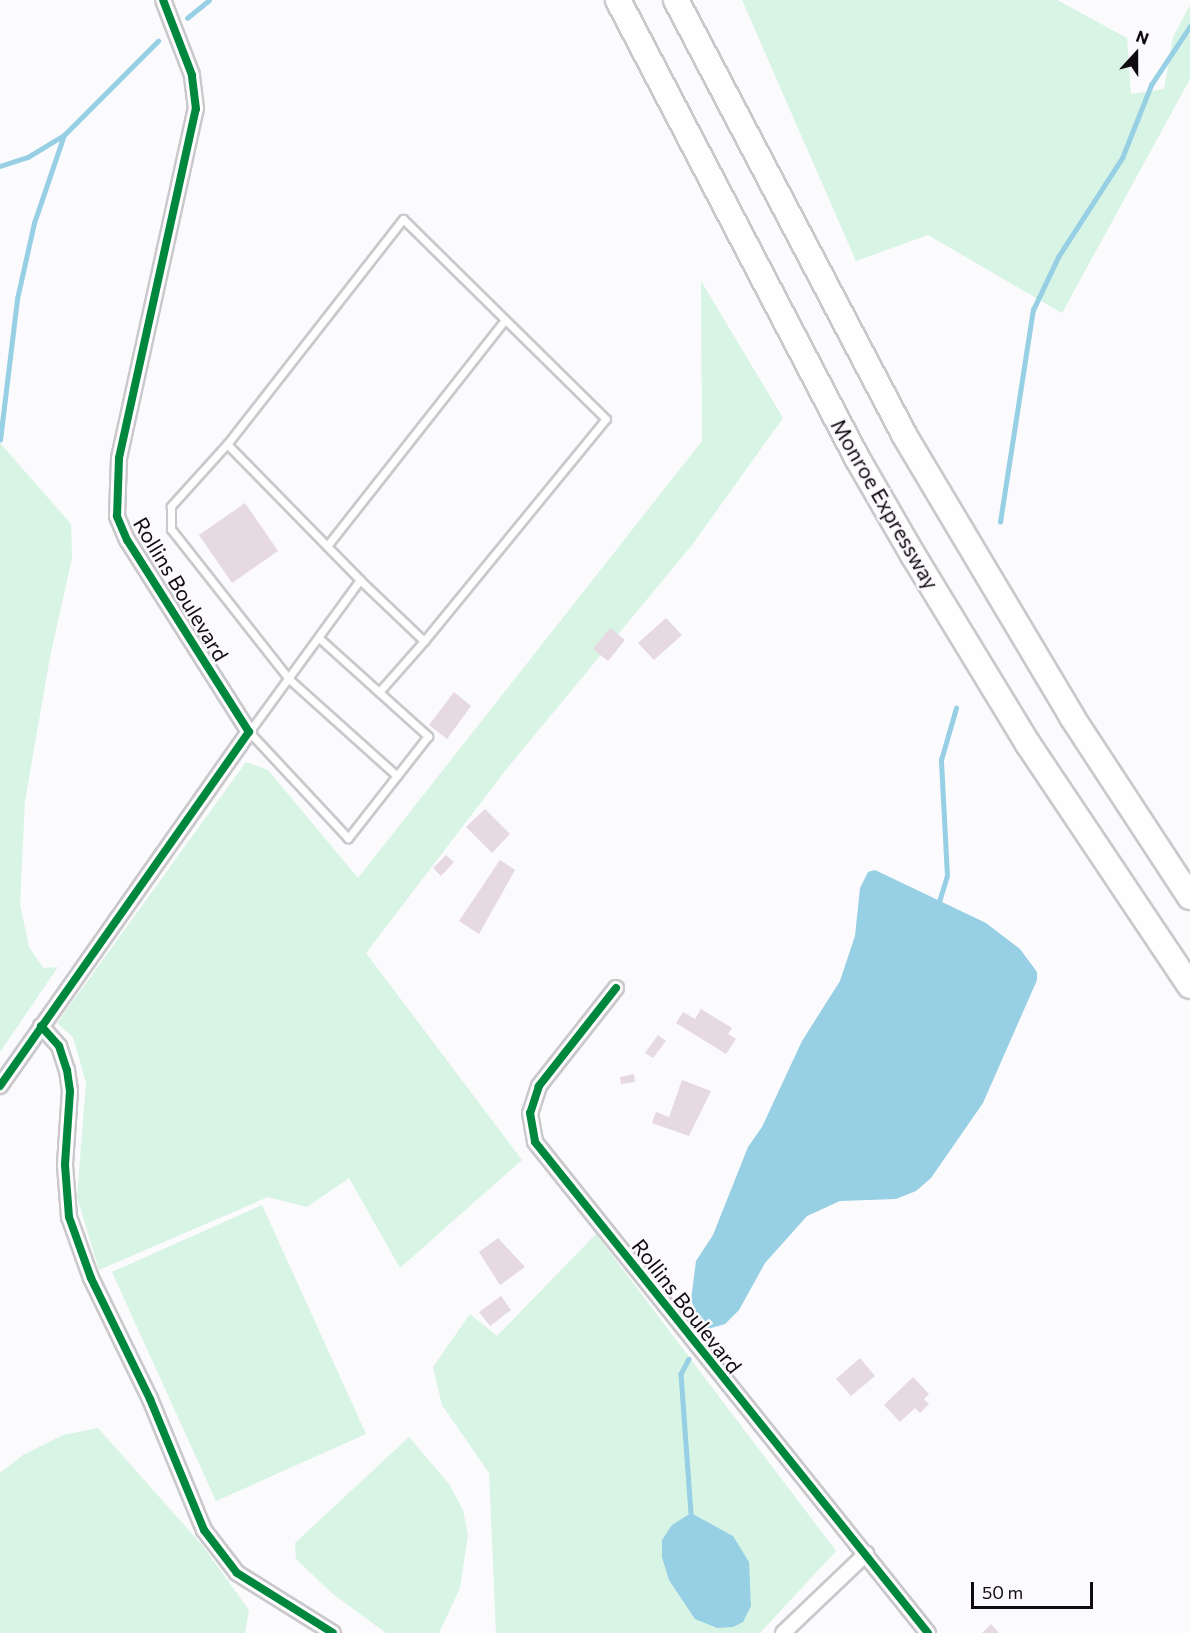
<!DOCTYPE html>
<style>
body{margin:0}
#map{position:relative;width:1190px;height:1633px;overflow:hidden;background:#fbfafc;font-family:Commissioner,sans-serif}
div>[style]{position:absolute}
.green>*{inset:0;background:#d8f4e4}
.water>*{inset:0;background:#97cfe4}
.stream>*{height:4.5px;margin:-2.25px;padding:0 2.25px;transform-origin:2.25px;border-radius:2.25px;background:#97cfe4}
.building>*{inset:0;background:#e6d9e1}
.roads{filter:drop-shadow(2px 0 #cbc8cc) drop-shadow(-2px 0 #cbc8cc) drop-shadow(0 2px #cbc8cc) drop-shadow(0 -2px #cbc8cc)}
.lane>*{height:7px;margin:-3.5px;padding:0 3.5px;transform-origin:3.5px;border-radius:3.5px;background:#fefeff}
.street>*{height:14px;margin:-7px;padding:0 7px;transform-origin:7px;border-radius:7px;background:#fefeff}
.highway>*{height:24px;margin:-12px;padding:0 12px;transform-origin:12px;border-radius:12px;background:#fefeff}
.cycleway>*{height:8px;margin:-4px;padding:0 4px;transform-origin:4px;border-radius:4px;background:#00873e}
span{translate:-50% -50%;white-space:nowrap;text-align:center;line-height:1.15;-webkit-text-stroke:4.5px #fcf9fd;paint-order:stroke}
.street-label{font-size:21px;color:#0f0b11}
.north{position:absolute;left:1106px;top:24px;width:60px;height:60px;-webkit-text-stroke:4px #fcf9fd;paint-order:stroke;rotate:21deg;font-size:16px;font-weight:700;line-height:24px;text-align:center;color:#0f0b11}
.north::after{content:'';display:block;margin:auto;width:21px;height:27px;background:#0f0b11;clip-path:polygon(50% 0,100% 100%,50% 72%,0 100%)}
.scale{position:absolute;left:971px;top:1582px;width:122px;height:27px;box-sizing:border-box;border:3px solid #0f0b11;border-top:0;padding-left:8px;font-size:18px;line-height:21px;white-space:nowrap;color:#0f0b11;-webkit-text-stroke:4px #fcf9fd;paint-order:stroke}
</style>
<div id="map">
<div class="green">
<i style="clip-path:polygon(742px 0,1057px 0,1127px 38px,1131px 94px,1164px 89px,1173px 37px,1190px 5px,1190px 79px,1062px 313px,928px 235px,856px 261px)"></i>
<i style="clip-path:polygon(701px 281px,783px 418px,692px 545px,508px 767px,366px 953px,522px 1160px,400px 1268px,349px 1178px,307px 1207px,268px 1197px,99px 1270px,77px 1197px,86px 1083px,73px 1037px,57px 1023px,246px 762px,268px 770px,358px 878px,702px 441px)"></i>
<i style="clip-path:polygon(0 443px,71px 524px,72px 558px,50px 657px,25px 801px,20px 904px,29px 947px,43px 968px,58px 967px,0 1052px)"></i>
<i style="clip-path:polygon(262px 1205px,366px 1434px,216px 1501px,112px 1272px)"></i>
<i style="clip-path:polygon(596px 1234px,836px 1551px,760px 1633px,496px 1633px,489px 1473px,442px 1405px,433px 1367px,470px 1314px,497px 1336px)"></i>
<i style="clip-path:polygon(98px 1428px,202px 1545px,249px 1610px,245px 1633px,0 1633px,0 1473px,23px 1455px,63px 1435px)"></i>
<i style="clip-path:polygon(409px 1437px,449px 1484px,463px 1510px,468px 1535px,460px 1588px,439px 1633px,386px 1633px,333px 1594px,296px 1559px,295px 1543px)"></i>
</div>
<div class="water">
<i style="clip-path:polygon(875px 870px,986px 923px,1020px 949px,1037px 972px,1037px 980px,983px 1103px,931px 1178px,916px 1191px,896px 1199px,840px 1201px,807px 1216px,765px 1263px,739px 1310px,725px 1324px,704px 1330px,691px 1300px,696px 1261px,713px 1235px,748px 1147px,762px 1127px,802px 1041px,840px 981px,855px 936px,860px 888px,868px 872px)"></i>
<i style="clip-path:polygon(691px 1513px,733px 1536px,749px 1562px,751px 1606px,743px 1622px,733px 1627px,717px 1628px,695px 1619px,669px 1580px,662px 1557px,662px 1540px,672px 1525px)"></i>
</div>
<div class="stream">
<i style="left:187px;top:18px;width:28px;rotate:-39deg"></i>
<i style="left:0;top:166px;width:29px;rotate:-18deg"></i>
<i style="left:28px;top:157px;width:42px;rotate:-31.4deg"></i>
<i style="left:64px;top:135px;width:133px;rotate:-45deg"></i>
<i style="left:0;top:440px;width:142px;rotate:-83.1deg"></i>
<i style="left:17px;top:299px;width:78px;rotate:-77.4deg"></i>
<i style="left:34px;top:223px;width:93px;rotate:-71.2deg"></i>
<i style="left:1000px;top:522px;width:215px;rotate:-81.2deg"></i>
<i style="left:1033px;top:310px;width:59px;rotate:-64.7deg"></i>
<i style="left:1058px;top:257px;width:118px;rotate:-57.1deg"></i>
<i style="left:1122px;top:158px;width:79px;rotate:-68.3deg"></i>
<i style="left:1151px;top:85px;width:71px;rotate:-56.5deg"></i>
<i style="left:938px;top:905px;width:30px;rotate:-73deg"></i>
<i style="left:947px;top:876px;width:116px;rotate:-93deg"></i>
<i style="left:941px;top:760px;width:54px;rotate:-73.9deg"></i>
<i style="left:703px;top:1334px;width:10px;rotate:-66deg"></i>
<i style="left:689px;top:1359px;width:17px;rotate:118deg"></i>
<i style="left:681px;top:1374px;width:139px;rotate:85.9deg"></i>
</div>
<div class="building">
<i style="clip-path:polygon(245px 503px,278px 551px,232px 583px,199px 535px)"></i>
<i style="clip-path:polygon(666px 618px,682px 635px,654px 660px,638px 643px)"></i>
<i style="clip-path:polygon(610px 628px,625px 640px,608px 661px,593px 649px)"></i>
<i style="clip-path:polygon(454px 692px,471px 706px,447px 739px,429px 725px)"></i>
<i style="clip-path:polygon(485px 809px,510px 834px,492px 853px,466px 827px)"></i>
<i style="clip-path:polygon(446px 855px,454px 862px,441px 876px,433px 868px)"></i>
<i style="clip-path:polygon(500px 860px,515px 870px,479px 934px,459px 921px)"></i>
<i style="clip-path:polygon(701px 1009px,732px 1028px,728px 1034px,736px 1039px,726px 1054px,676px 1023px,683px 1012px,695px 1019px)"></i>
<i style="clip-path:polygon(658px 1035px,666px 1041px,653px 1058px,645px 1053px)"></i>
<i style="clip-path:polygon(634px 1074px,635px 1082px,621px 1084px,620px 1077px)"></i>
<i style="clip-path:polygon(682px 1080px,711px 1091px,689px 1136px,652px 1123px,656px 1112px,669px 1117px)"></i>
<i style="clip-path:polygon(498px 1238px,525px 1267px,500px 1285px,479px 1252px)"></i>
<i style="clip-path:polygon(501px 1296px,511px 1310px,490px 1326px,479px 1312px)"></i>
<i style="clip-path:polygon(860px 1358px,875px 1376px,851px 1396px,836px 1379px)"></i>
<i style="clip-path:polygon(913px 1377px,929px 1394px,924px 1399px,929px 1404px,920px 1413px,915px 1408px,900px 1422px,884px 1405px)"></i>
<i style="clip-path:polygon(991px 1624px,999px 1633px,982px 1633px)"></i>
</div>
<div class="roads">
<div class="lane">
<i style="left:227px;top:444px;width:84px;rotate:132.1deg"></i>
<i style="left:171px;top:506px;width:23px;rotate:90deg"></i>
<i style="left:171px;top:529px;width:191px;rotate:51.8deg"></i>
<i style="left:289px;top:679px;width:145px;rotate:41.9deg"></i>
<i style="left:327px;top:546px;width:288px;rotate:-51.8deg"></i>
<i style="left:319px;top:638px;width:147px;rotate:42deg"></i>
<i style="left:428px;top:736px;width:130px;rotate:128.1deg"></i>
<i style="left:348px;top:838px;width:145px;rotate:-133deg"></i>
<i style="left:249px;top:732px;width:188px;rotate:-53.9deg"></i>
<i style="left:360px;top:580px;width:88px;rotate:43.6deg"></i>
<i style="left:424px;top:641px;width:287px;rotate:-50.7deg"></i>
<i style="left:606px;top:419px;width:285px;rotate:-135.4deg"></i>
<i style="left:403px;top:219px;width:286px;rotate:128deg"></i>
<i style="left:227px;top:444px;width:190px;rotate:45.6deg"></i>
<i style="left:379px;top:692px;width:68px;rotate:-48.6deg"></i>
</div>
<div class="street">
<i style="left:616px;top:988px;width:125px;rotate:128.2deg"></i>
<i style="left:539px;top:1086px;width:28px;rotate:108deg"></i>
<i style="left:530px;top:1113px;width:29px;rotate:80deg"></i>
<i style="left:535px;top:1142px;width:629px;rotate:51.33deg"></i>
<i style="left:41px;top:1026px;width:27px;rotate:48deg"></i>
<i style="left:59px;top:1046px;width:25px;rotate:72deg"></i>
<i style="left:67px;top:1070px;width:21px;rotate:82deg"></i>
<i style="left:70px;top:1091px;width:74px;rotate:93.9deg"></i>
<i style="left:65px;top:1165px;width:52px;rotate:85.6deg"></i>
<i style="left:69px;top:1217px;width:65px;rotate:70.2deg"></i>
<i style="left:91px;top:1278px;width:135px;rotate:64deg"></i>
<i style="left:150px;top:1399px;width:142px;rotate:67.6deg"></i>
<i style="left:204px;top:1530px;width:54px;rotate:52.5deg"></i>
<i style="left:237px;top:1573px;width:113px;rotate:32deg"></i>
<i style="left:0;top:1086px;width:433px;rotate:-54.9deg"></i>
<i style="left:249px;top:732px;width:227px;rotate:-122.4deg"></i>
<i style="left:127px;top:540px;width:26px;rotate:-113deg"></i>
<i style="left:117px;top:516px;width:58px;rotate:-88deg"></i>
<i style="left:119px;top:458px;width:357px;rotate:-77.6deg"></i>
<i style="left:196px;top:109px;width:34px;rotate:-97deg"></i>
<i style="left:192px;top:75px;width:80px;rotate:-111.1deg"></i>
<i style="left:783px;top:1633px;width:115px;rotate:-43.6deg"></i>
</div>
<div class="highway">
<i style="left:618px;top:0;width:517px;rotate:62.44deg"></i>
<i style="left:857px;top:458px;width:112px;rotate:60deg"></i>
<i style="left:913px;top:555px;width:221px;rotate:58.7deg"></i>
<i style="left:1028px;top:744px;width:291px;rotate:56.2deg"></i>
<i style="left:676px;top:0;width:489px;rotate:62.3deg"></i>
<i style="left:903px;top:433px;width:330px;rotate:59.2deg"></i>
<i style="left:1072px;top:717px;width:215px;rotate:56.8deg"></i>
</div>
</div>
<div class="cycleway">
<i style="left:616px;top:988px;width:125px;rotate:128.2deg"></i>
<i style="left:539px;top:1086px;width:28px;rotate:108deg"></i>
<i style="left:530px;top:1113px;width:29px;rotate:80deg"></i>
<i style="left:535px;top:1142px;width:629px;rotate:51.33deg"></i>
<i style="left:41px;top:1026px;width:27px;rotate:48deg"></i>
<i style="left:59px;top:1046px;width:25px;rotate:72deg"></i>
<i style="left:67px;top:1070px;width:21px;rotate:82deg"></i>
<i style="left:70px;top:1091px;width:74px;rotate:93.9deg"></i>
<i style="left:65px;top:1165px;width:52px;rotate:85.6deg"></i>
<i style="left:69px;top:1217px;width:65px;rotate:70.2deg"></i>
<i style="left:91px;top:1278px;width:135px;rotate:64deg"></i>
<i style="left:150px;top:1399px;width:142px;rotate:67.6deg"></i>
<i style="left:204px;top:1530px;width:54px;rotate:52.5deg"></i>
<i style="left:237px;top:1573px;width:113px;rotate:32deg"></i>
<i style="left:0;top:1086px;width:433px;rotate:-54.9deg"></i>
<i style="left:249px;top:732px;width:227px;rotate:-122.4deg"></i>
<i style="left:127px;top:540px;width:26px;rotate:-113deg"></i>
<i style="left:117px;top:516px;width:58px;rotate:-88deg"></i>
<i style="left:119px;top:458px;width:357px;rotate:-77.6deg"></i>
<i style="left:196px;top:109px;width:34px;rotate:-97deg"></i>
<i style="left:192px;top:75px;width:80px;rotate:-111.1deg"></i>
</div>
<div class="street-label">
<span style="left:885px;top:504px;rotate:60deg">Monroe Expressway</span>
<span style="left:181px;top:589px;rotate:59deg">Rollins Boulevard</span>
<span style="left:687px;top:1306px;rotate:52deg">Rollins Boulevard</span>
</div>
<div class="north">N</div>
<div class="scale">50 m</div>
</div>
